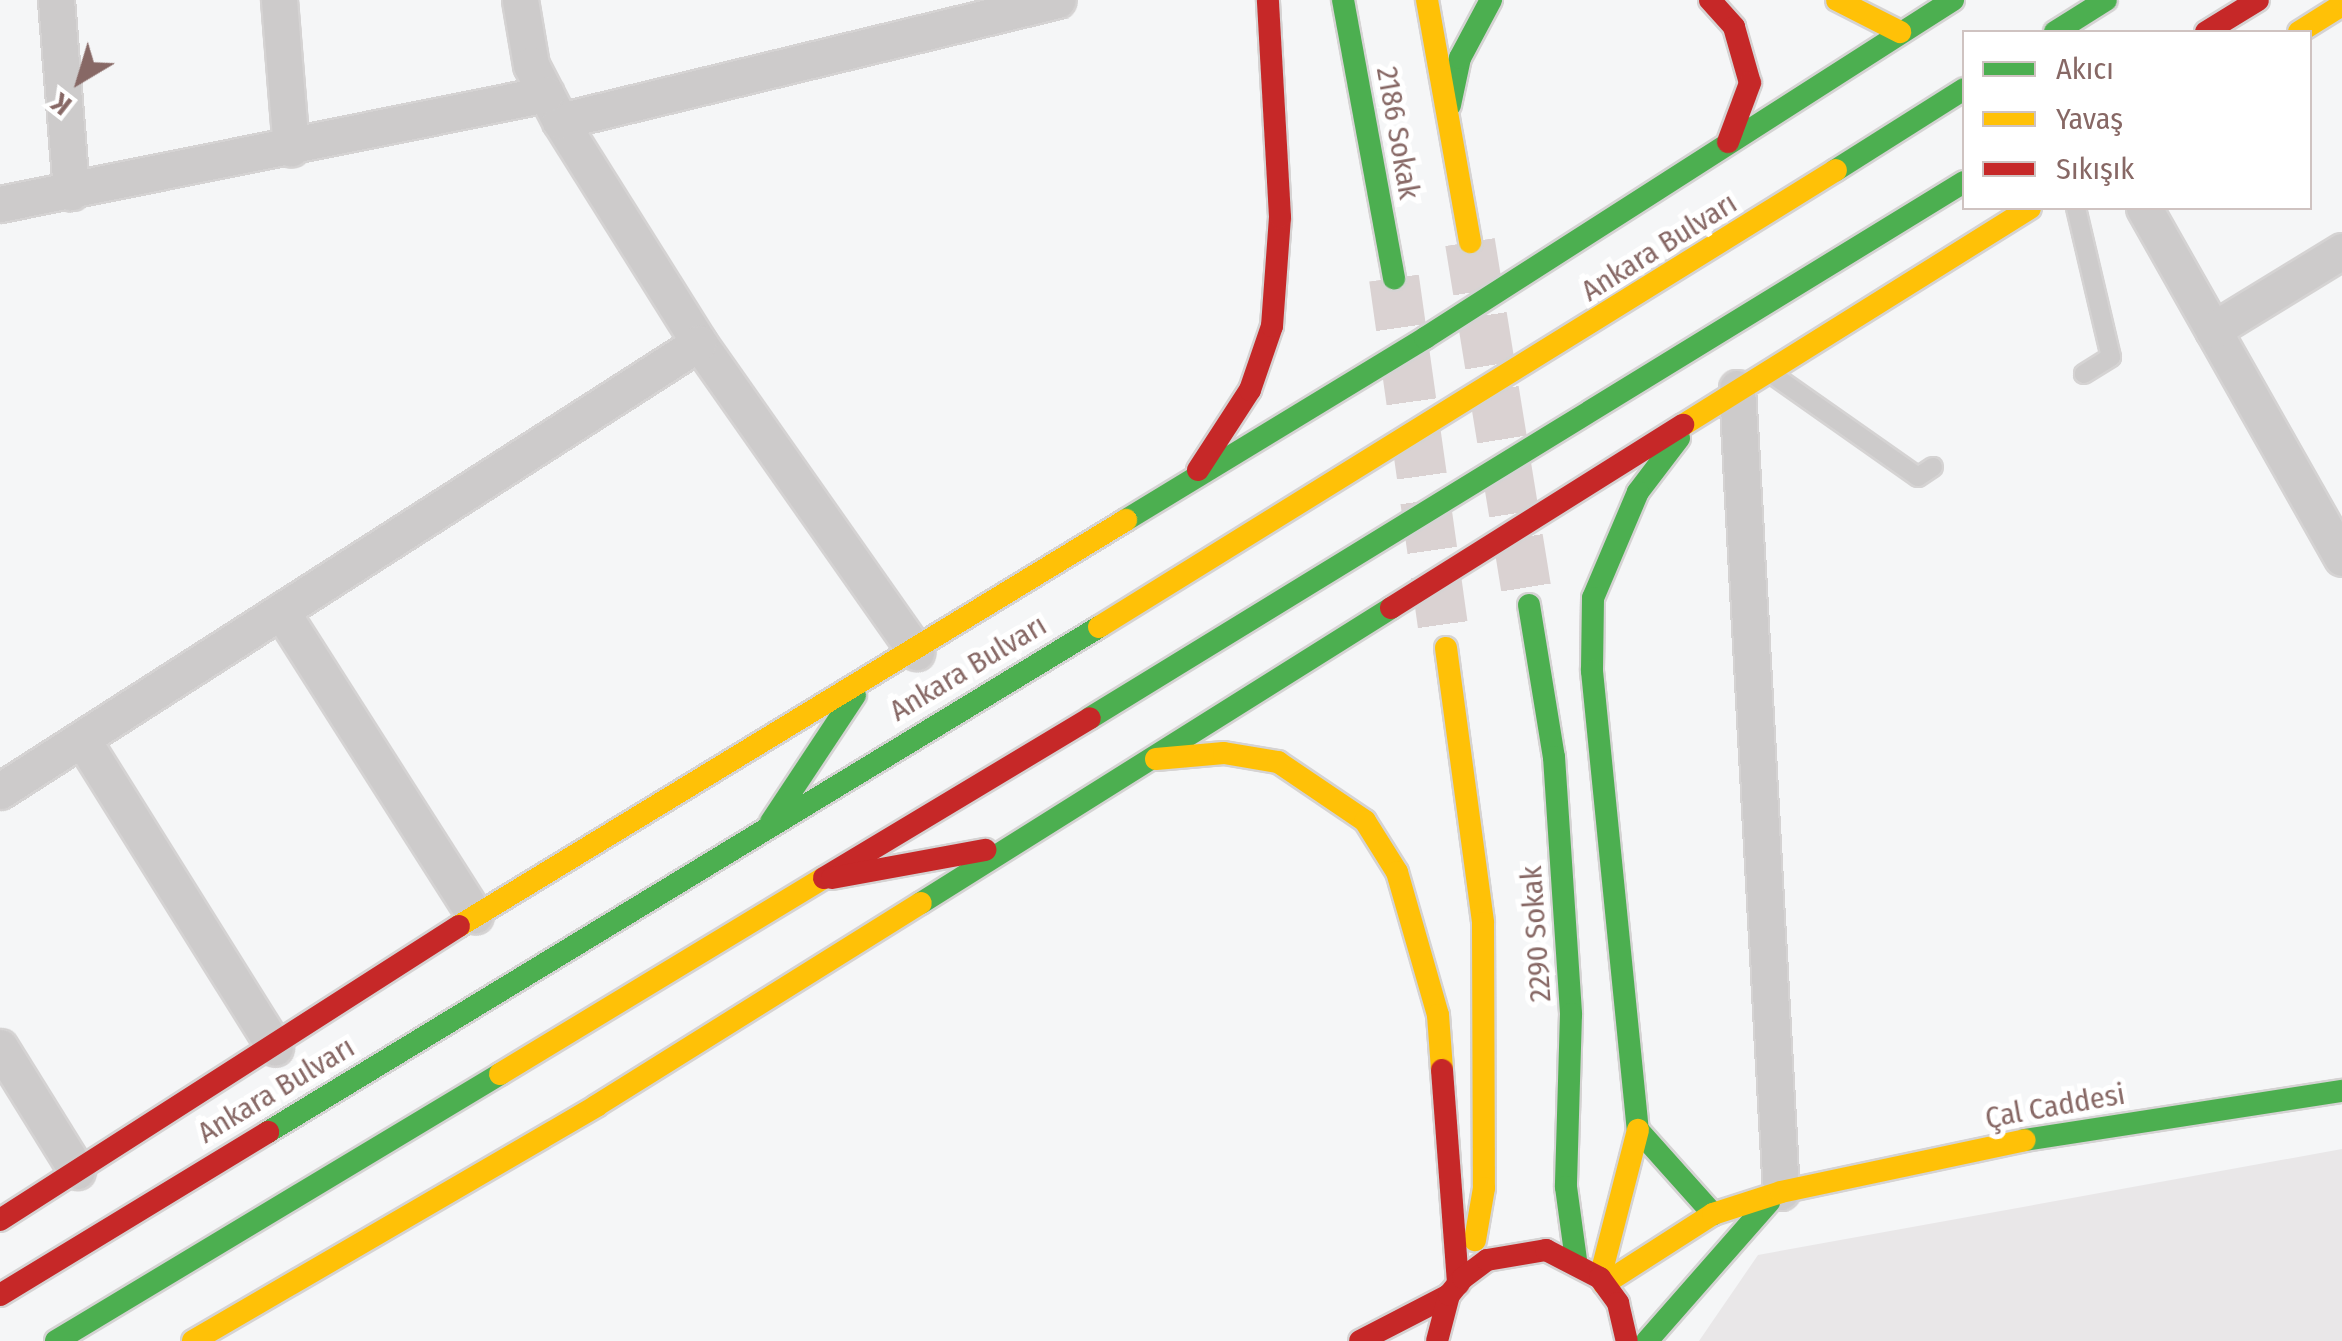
<!DOCTYPE html>
<meta charset="utf-8">
<style>
body{margin:0}
#map{position:relative;width:2342px;height:1341px;overflow:hidden;background:#f5f6f7;font-family:"Fira Sans Condensed",sans-serif}
div>[style]{position:absolute}
.built>*{inset:0;background:#e9e7e8}
.secondary-tunnel>*{height:50px;margin-top:-25px;transform-origin:0;background:repeating-linear-gradient(90deg,#dad2d2 0 50px,transparent 0 75px)}
.roads{filter:drop-shadow(2px 0 #d5d3d3) drop-shadow(-2px 0 #d5d3d3) drop-shadow(0 2px #d5d3d3) drop-shadow(0 -2px #d5d3d3)}
.lane>*{height:18px;margin:-9px;padding:0 9px;transform-origin:9px;border-radius:9px;background:#cdcbcb}
.street>*{height:35px;margin:-17.5px;padding:0 17.5px;transform-origin:17.5px;border-radius:17.5px;background:#cdcbcb}
.fast>*{height:22px;margin:-11px;padding:0 11px;transform-origin:11px;border-radius:11px;background:#4caf50}
.slow>*{height:22px;margin:-11px;padding:0 11px;transform-origin:11px;border-radius:11px;background:#ffc107}
.jam>*{height:22px;margin:-11px;padding:0 11px;transform-origin:11px;border-radius:11px;background:#c62828}
span{translate:-50% -50%;white-space:nowrap;text-align:center;line-height:1.15;-webkit-text-stroke:10px #fff;paint-order:stroke}
.street-label{font-size:30px;color:#876865}
.legend{position:absolute;left:1962px;top:30px;width:350px;height:180px;box-sizing:border-box;background:#fff;border:2px solid #cfc3c1;margin:0;padding:12px 18px;list-style:none;font-size:30px;color:#876865}
.legend li{display:flex;align-items:center;gap:20px;height:50px}
.legend b{width:50px;border:2px solid #cfc3c1}
.north{position:absolute;left:30px;top:30px;width:100px;height:100px;-webkit-text-stroke:8px #fff;paint-order:stroke;rotate:218deg;font-size:28px;font-weight:700;line-height:40px;text-align:center;color:#876865}
.north::after{content:'';display:block;margin:auto;width:35px;height:45px;background:#876865;clip-path:polygon(50% 0,100% 100%,50% 72%,0 100%)}
</style>
<div id="map">
<div class="built">
<i style="clip-path:polygon(2342px 1149px,2342px 1341px,1699px 1341px,1758px 1255px)"></i>
</div>
<div class="secondary-tunnel">
<i style="left:1470px;top:242px;width:368px;rotate:80.8deg"></i>
<i style="left:1394px;top:278px;width:374px;rotate:82deg"></i>
</div>
<div class="roads">
<div class="lane">
<i style="left:2076px;top:208px;width:153px;rotate:76.8deg"></i>
<i style="left:2111px;top:357px;width:32px;rotate:148deg"></i>
<i style="left:1773px;top:375px;width:177px;rotate:35.1deg"></i>
<i style="left:1918px;top:477px;width:18px;rotate:-34deg"></i>
</div>
<div class="street">
<i style="left:56px;top:0;width:193px;rotate:85.5deg"></i>
<i style="left:279px;top:0;width:149px;rotate:85.4deg"></i>
<i style="left:520px;top:0;width:66px;rotate:80.4deg"></i>
<i style="left:531px;top:65px;width:63px;rotate:62.6deg"></i>
<i style="left:560px;top:121px;width:262px;rotate:57.9deg"></i>
<i style="left:699px;top:343px;width:378px;rotate:54.9deg"></i>
<i style="left:560px;top:121px;width:512px;rotate:-13.66deg"></i>
<i style="left:0;top:204px;width:557px;rotate:-11.39deg"></i>
<i style="left:2144px;top:208px;width:402px;rotate:60.5deg"></i>
<i style="left:2213px;top:330px;width:151px;rotate:-31.5deg"></i>
<i style="left:1737px;top:388px;width:805px;rotate:86.87deg"></i>
<i style="left:281px;top:611px;width:361px;rotate:57.5deg"></i>
<i style="left:82px;top:739px;width:364px;rotate:58deg"></i>
<i style="left:0;top:791px;width:830px;rotate:-32.66deg"></i>
<i style="left:0;top:1047px;width:146px;rotate:58.2deg"></i>
</div>
<div class="fast">
<i style="left:1343px;top:0;width:283px;rotate:79.6deg"></i>
<i style="left:2055px;top:32px;width:60px;rotate:-32.1deg"></i>
<i style="left:1450px;top:105px;width:48px;rotate:-78deg"></i>
<i style="left:1460px;top:58px;width:66px;rotate:-61.9deg"></i>
<i style="left:1836px;top:170px;width:151px;rotate:-32.3deg"></i>
<i style="left:1679px;top:438px;width:68px;rotate:127.2deg"></i>
<i style="left:1638px;top:492px;width:115px;rotate:113deg"></i>
<i style="left:1593px;top:598px;width:73px;rotate:90.8deg"></i>
<i style="left:1592px;top:671px;width:461px;rotate:84.3deg"></i>
<i style="left:1638px;top:1130px;width:113px;rotate:48.2deg"></i>
<i style="left:1126px;top:520px;width:350px;rotate:-31.3deg"></i>
<i style="left:1425px;top:338px;width:627px;rotate:-32.63deg"></i>
<i style="left:1529px;top:605px;width:154px;rotate:80.7deg"></i>
<i style="left:1554px;top:757px;width:258px;rotate:86.2deg"></i>
<i style="left:1571px;top:1014px;width:173px;rotate:91.7deg"></i>
<i style="left:1566px;top:1187px;width:74px;rotate:82.2deg"></i>
<i style="left:1090px;top:718px;width:1025px;rotate:-31.52deg"></i>
<i style="left:771px;top:822px;width:152px;rotate:-56.5deg"></i>
<i style="left:921px;top:903px;width:555px;rotate:-32.11deg"></i>
<i style="left:268px;top:1132px;width:972px;rotate:-31.29deg"></i>
<i style="left:2025px;top:1140px;width:321px;rotate:-8.8deg"></i>
<i style="left:56px;top:1341px;width:518px;rotate:-31.02deg"></i>
<i style="left:1647px;top:1341px;width:185px;rotate:-48.7deg"></i>
</div>
<div class="slow">
<i style="left:1427px;top:0;width:246px;rotate:79.9deg"></i>
<i style="left:1837px;top:0;width:71px;rotate:26.9deg"></i>
<i style="left:2299px;top:32px;width:51px;rotate:-32.1deg"></i>
<i style="left:1683px;top:425px;width:409px;rotate:-32deg"></i>
<i style="left:1099px;top:627px;width:867px;rotate:-31.8deg"></i>
<i style="left:1446px;top:648px;width:277px;rotate:82.3deg"></i>
<i style="left:1483px;top:923px;width:265px;rotate:89.8deg"></i>
<i style="left:1484px;top:1188px;width:53px;rotate:99.8deg"></i>
<i style="left:1156px;top:759px;width:68px;rotate:-5deg"></i>
<i style="left:1224px;top:753px;width:55px;rotate:9.5deg"></i>
<i style="left:1278px;top:762px;width:105px;rotate:34.1deg"></i>
<i style="left:1365px;top:821px;width:60px;rotate:57.9deg"></i>
<i style="left:1397px;top:872px;width:149px;rotate:74deg"></i>
<i style="left:1438px;top:1015px;width:55px;rotate:85.8deg"></i>
<i style="left:459px;top:926px;width:781px;rotate:-31.33deg"></i>
<i style="left:500px;top:1074px;width:379px;rotate:-31.2deg"></i>
<i style="left:1600px;top:1278px;width:153px;rotate:-75.6deg"></i>
<i style="left:1604px;top:1284px;width:130px;rotate:-32.7deg"></i>
<i style="left:1713px;top:1214px;width:71px;rotate:-17.9deg"></i>
<i style="left:1781px;top:1192px;width:249px;rotate:-12deg"></i>
<i style="left:193px;top:1341px;width:467px;rotate:-30.2deg"></i>
<i style="left:596px;top:1106px;width:383px;rotate:-32deg"></i>
</div>
<div class="jam">
<i style="left:1710px;top:0;width:36px;rotate:48deg"></i>
<i style="left:1734px;top:27px;width:58px;rotate:74.1deg"></i>
<i style="left:1750px;top:83px;width:63px;rotate:110.4deg"></i>
<i style="left:2206px;top:32px;width:61px;rotate:-31.6deg"></i>
<i style="left:1198px;top:470px;width:95px;rotate:-57deg"></i>
<i style="left:1250px;top:390px;width:68px;rotate:-71deg"></i>
<i style="left:1272px;top:326px;width:109px;rotate:-85.8deg"></i>
<i style="left:1280px;top:217px;width:217px;rotate:-93.2deg"></i>
<i style="left:1391px;top:608px;width:345px;rotate:-32.1deg"></i>
<i style="left:824px;top:878px;width:310px;rotate:-31deg"></i>
<i style="left:832px;top:878px;width:156px;rotate:-10.4deg"></i>
<i style="left:1442px;top:1070px;width:215px;rotate:85.7deg"></i>
<i style="left:0;top:1220px;width:545px;rotate:-32.64deg"></i>
<i style="left:0;top:1295px;width:314px;rotate:-31.3deg"></i>
<i style="left:1360px;top:1341px;width:100px;rotate:-27.3deg"></i>
<i style="left:1437px;top:1341px;width:48px;rotate:-75.4deg"></i>
<i style="left:1449px;top:1295px;width:22px;rotate:-51deg"></i>
<i style="left:1463px;top:1278px;width:30px;rotate:-37deg"></i>
<i style="left:1487px;top:1260px;width:60px;rotate:-9.6deg"></i>
<i style="left:1546px;top:1250px;width:61px;rotate:27.4deg"></i>
<i style="left:1600px;top:1278px;width:31px;rotate:54deg"></i>
<i style="left:1618px;top:1303px;width:39px;rotate:77deg"></i>
</div>
</div>
<div class="street-label">
<span style="left:1398px;top:133px;rotate:80deg">2186 Sokak</span>
<span style="left:1659px;top:247px;rotate:-32deg">Ankara Bulvarı</span>
<span style="left:968px;top:668px;rotate:-31deg">Ankara Bulvarı</span>
<span style="left:1536px;top:934px;rotate:-94deg">2290 Sokak</span>
<span style="left:276px;top:1090px;rotate:-31deg">Ankara Bulvarı</span>
<span style="left:2055px;top:1106px;rotate:-10deg">Çal Caddesi</span>
</div>
<ul class="legend">
<li><b style="height:12px;background:#4caf50"></b>Akıcı</li>
<li><b style="height:12px;background:#ffc107"></b>Yavaş</li>
<li><b style="height:12px;background:#c62828"></b>Sıkışık</li>
</ul>
<div class="north">K</div>
</div>
